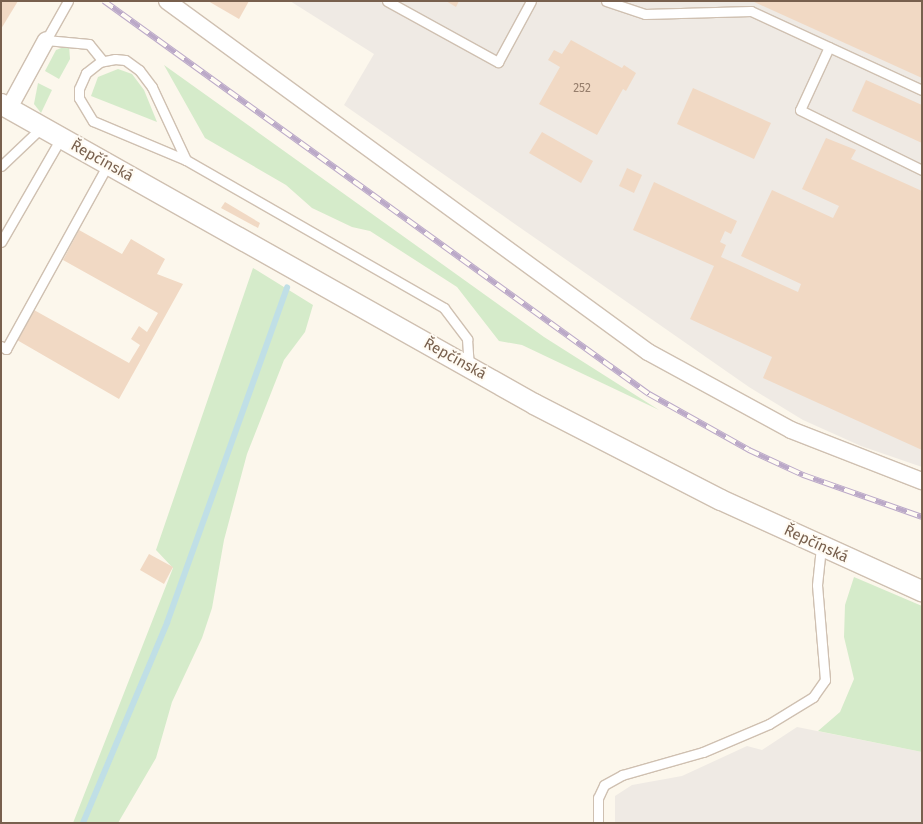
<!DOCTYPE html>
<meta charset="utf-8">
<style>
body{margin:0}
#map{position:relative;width:923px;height:824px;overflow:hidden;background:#fcf7ec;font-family:"Fira Sans",sans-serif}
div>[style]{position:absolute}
.industrial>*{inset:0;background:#efeae4}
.green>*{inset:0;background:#d5ebca}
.stream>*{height:5.5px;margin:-2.75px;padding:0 2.75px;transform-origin:2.75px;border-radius:2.75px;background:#c0dfe6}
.building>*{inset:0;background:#f1d9c4}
.roads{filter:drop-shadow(1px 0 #cfc0b1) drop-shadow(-1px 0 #cfc0b1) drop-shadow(0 1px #cfc0b1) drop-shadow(0 -1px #cfc0b1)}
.service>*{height:9px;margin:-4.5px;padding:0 4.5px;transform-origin:4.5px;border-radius:4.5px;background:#fff}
.minor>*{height:16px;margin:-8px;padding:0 8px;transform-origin:8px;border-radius:8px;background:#fff}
.tertiary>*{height:20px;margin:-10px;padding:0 10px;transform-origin:10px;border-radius:10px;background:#fff}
.rail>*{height:5.5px;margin-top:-2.75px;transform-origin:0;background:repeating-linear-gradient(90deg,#fffbf3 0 11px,#bba9c8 0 22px);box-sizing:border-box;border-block:1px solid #bba9c8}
span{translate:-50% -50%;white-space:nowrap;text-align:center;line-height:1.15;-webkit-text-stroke:4px #fffbf3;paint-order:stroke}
.number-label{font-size:12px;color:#967e6c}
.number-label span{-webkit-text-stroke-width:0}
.street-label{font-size:15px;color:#78604e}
.frame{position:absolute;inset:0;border:2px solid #78604e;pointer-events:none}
</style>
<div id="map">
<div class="industrial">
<i style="clip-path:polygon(290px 1px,922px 1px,922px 467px,861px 446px,803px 420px,749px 387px,344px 105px,374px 54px)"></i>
<i style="clip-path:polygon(797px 727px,922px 752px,922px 823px,615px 823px,615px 796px,632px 785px,682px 776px,747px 746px,762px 750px)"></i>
</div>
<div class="green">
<i style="clip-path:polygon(69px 45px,70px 59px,59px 79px,45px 71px,56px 50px)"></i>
<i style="clip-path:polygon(164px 65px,544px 337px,659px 410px,522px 345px,499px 341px,457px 287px,370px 231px,352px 227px,312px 208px,286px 185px,205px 138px)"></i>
<i style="clip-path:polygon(118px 69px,132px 74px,144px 90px,157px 122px,91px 96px,98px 77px)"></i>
<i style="clip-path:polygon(38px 83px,52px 90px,41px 113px,34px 104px)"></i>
<i style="clip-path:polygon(253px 268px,313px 305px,305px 332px,284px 360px,247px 454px,224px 540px,212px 608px,202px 638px,172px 702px,156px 758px,118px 823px,73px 823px,173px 568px,156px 550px)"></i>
<i style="clip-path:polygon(854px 577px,922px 606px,922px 752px,818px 731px,840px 712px,854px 679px,844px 637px,845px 605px)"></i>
</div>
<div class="stream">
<i style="left:83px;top:823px;width:217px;rotate:-67.2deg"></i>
<i style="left:167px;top:623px;width:356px;rotate:-70.3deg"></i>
</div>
<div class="building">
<i style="clip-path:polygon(1px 1px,18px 1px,1px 29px)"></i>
<i style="clip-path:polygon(208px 1px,249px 1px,239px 19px)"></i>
<i style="clip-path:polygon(446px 1px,459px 1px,456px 7px)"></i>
<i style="clip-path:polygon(752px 1px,922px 1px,922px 78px)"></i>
<i style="clip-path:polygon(571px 40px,622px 68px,624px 65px,636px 73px,626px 91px,623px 89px,597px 135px,539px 104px,560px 67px,548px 60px,554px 50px,562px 54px)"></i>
<i style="clip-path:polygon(866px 80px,922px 105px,922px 143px,852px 111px)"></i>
<i style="clip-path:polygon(693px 88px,771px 123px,754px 159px,677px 124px)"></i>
<i style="clip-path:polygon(542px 132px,593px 161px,581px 183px,529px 153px)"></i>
<i style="clip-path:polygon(826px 138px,856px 150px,851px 159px,922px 191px,922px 450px,763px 378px,772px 357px,690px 319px,714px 266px,633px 230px,654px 182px,737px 221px,731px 234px,725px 231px,720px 242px,726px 245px,721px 257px,798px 292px,801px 284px,741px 256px,772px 190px,833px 218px,839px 206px,802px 189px)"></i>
<i style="clip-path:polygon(627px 168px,642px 175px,634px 193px,619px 186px)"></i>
<i style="clip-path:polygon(225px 202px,260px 223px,258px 228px,221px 208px)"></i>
<i style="clip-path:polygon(79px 230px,122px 254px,131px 239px,165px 259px,157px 274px,183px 284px,119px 399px,17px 340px,34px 310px,129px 363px,140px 345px,131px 339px,139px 326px,147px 332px,158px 313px,63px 260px)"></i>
<i style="clip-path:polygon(149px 554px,173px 567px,164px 584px,140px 570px)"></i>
</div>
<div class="roads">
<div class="service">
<i style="left:68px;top:1px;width:45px;rotate:119.4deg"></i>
<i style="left:46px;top:40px;width:43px;rotate:5.3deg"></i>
<i style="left:89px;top:44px;width:22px;rotate:51deg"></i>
<i style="left:387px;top:1px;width:127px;rotate:28.8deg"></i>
<i style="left:498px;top:62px;width:69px;rotate:-61.6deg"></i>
<i style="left:606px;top:1px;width:41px;rotate:18.4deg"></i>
<i style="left:645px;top:14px;width:106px;rotate:-1.6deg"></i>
<i style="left:751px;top:11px;width:188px;rotate:24.8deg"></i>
<i style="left:829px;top:47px;width:69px;rotate:114.7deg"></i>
<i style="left:800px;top:110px;width:136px;rotate:26.2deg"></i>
<i style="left:186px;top:160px;width:81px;rotate:-115deg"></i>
<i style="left:152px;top:87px;width:21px;rotate:-127deg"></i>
<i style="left:139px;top:70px;width:17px;rotate:-144deg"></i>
<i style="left:125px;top:60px;width:10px;rotate:-174deg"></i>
<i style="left:115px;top:59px;width:15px;rotate:169deg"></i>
<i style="left:100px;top:62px;width:18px;rotate:142deg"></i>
<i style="left:86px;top:73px;width:17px;rotate:114deg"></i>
<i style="left:79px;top:89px;width:9px;rotate:90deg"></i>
<i style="left:79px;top:98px;width:27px;rotate:59deg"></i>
<i style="left:93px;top:121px;width:101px;rotate:22.8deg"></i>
<i style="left:186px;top:160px;width:297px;rotate:29.8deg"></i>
<i style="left:444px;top:308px;width:39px;rotate:53deg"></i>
<i style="left:467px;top:339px;width:28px;rotate:86deg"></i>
<i style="left:1px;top:166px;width:57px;rotate:-43.6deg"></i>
<i style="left:1px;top:242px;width:120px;rotate:-60deg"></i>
<i style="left:1px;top:346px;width:6px;rotate:31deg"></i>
<i style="left:6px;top:349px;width:211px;rotate:-61.1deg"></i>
<i style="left:598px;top:823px;width:25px;rotate:-90deg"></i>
<i style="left:598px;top:798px;width:14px;rotate:-65deg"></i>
<i style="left:604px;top:785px;width:21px;rotate:-29deg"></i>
<i style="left:622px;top:775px;width:84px;rotate:-15.9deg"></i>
<i style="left:703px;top:752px;width:72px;rotate:-23deg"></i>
<i style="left:769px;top:724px;width:52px;rotate:-31.5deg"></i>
<i style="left:813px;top:697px;width:21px;rotate:-55deg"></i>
<i style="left:825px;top:680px;width:95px;rotate:-94.8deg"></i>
<i style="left:817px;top:585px;width:38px;rotate:-84deg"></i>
</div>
<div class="minor">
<i style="left:167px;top:1px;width:595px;rotate:36.12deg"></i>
<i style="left:648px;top:352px;width:163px;rotate:28.6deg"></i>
<i style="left:791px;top:430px;width:141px;rotate:21.3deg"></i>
<i style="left:9px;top:108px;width:77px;rotate:-61.4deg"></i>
</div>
<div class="tertiary">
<i style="left:1px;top:104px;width:612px;rotate:29.37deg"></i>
<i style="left:534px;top:404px;width:210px;rotate:27.2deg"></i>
<i style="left:721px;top:500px;width:221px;rotate:24.4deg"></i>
</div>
</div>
<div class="rail">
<i style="left:104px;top:1px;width:672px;rotate:35.8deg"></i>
<i style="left:649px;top:394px;width:115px;rotate:29.2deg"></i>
<i style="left:749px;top:450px;width:60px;rotate:24.8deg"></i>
<i style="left:803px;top:475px;width:126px;rotate:19.4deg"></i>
</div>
<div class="number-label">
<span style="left:582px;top:89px">252</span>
</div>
<div class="street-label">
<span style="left:102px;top:161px;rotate:29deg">Řepčínská</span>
<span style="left:455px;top:359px;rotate:29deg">Řepčínská</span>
<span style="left:816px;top:544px;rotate:25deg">Řepčínská</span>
</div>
<div class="frame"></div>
</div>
